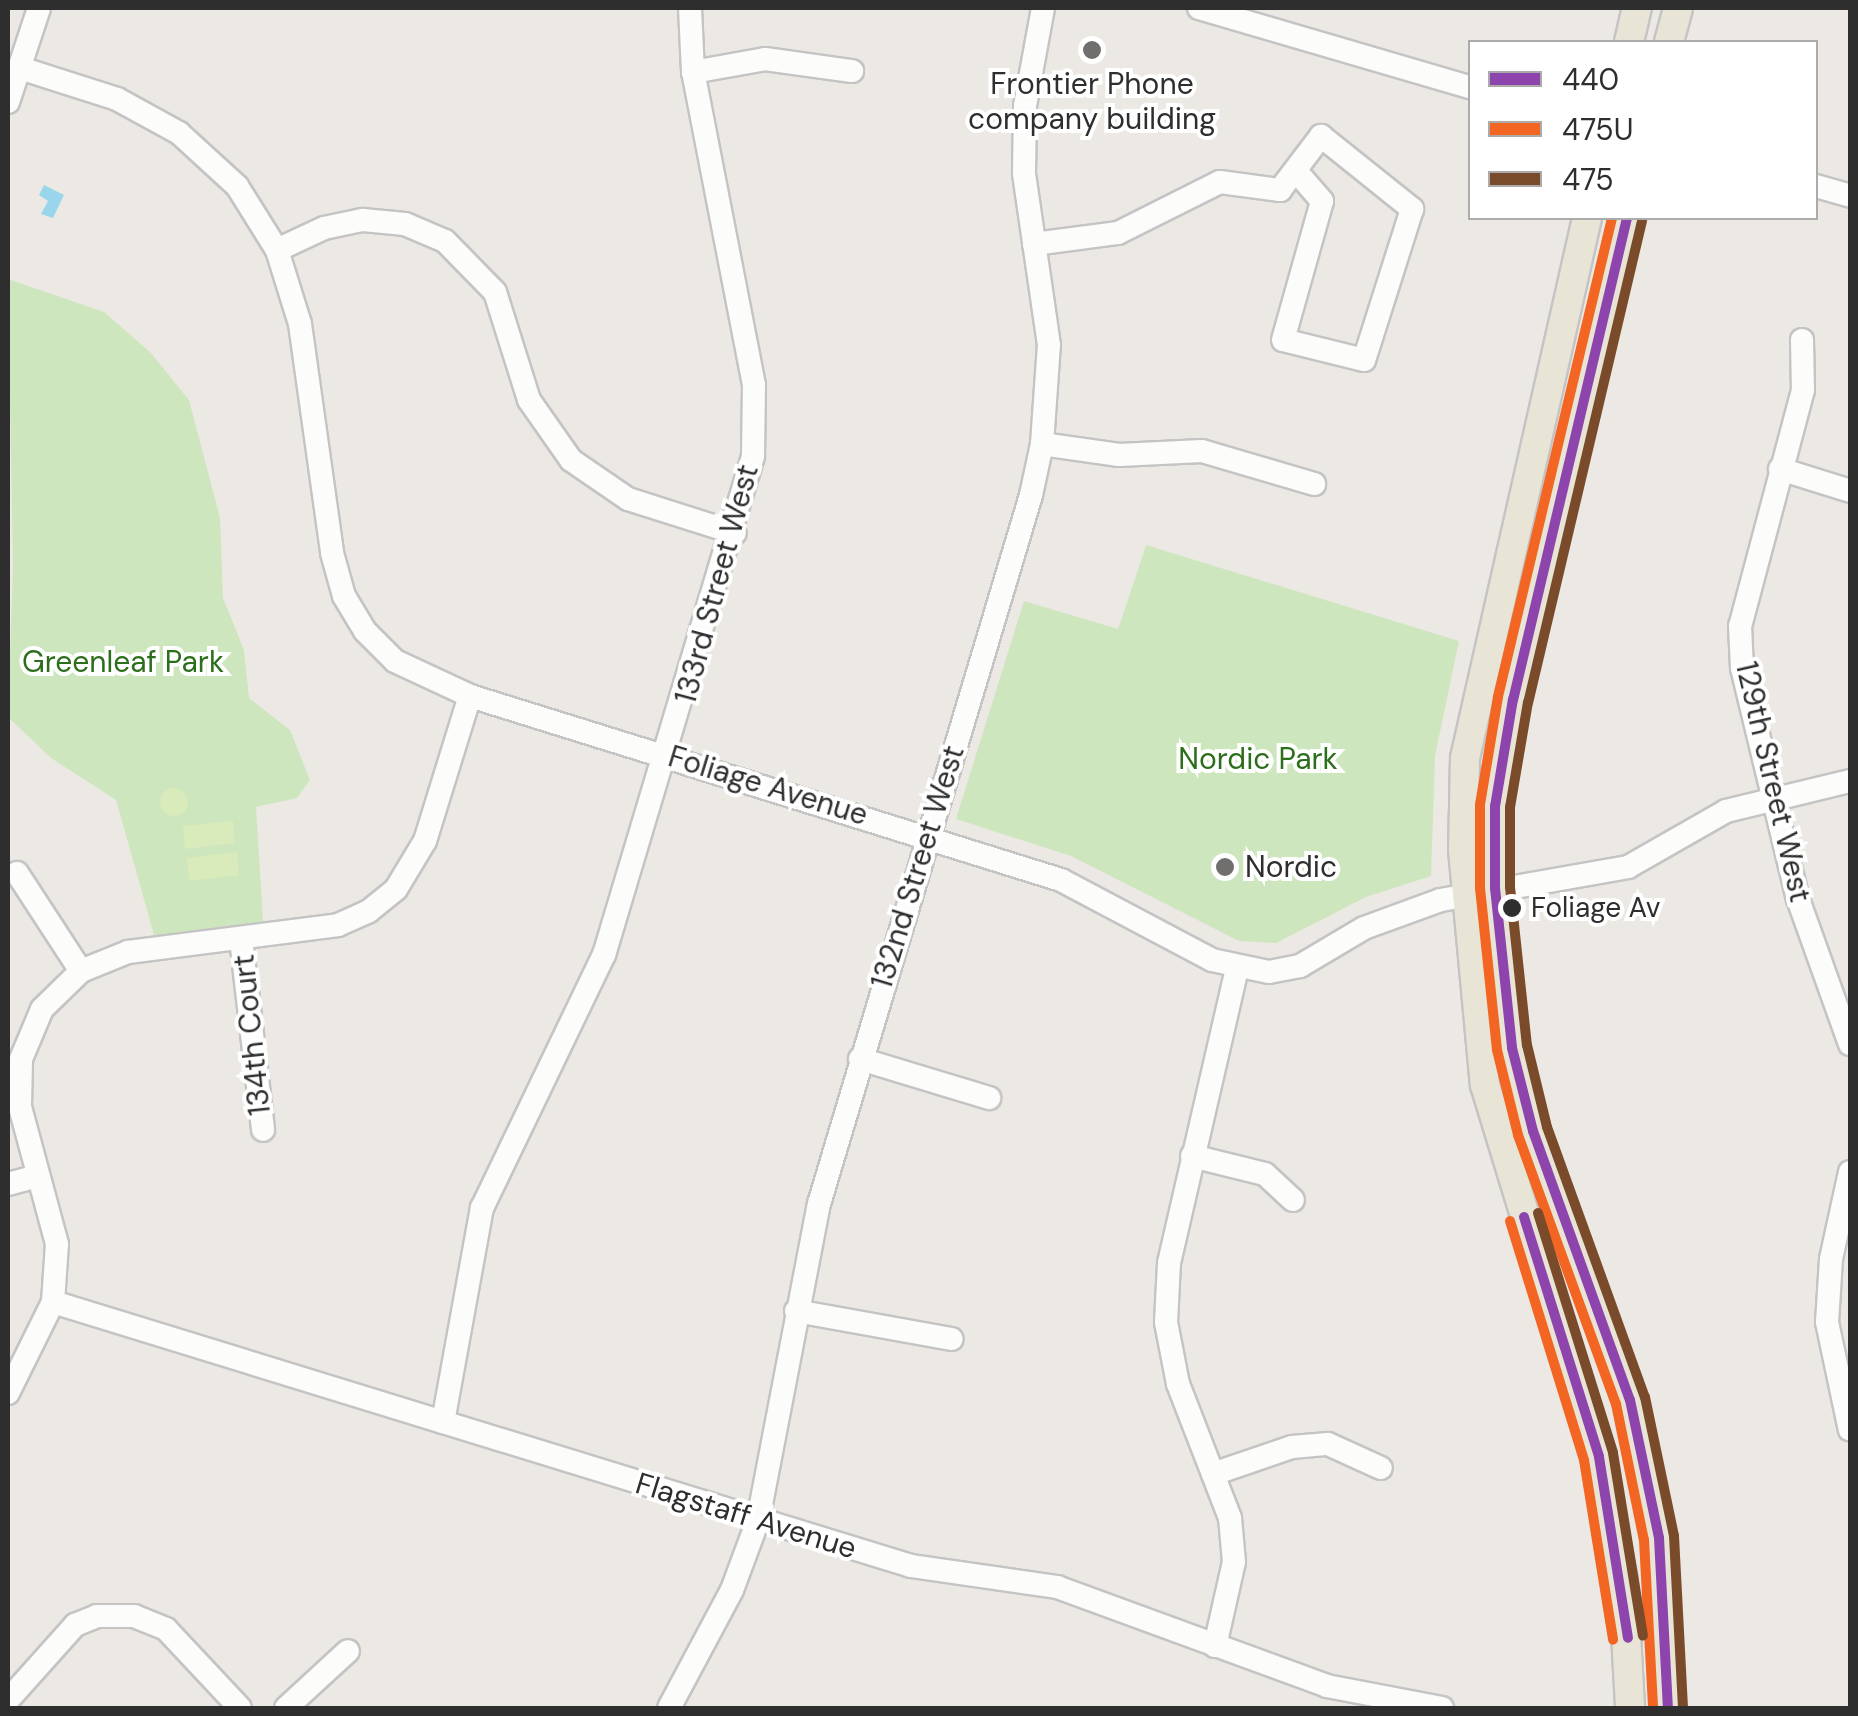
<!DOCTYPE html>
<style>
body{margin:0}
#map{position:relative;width:1858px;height:1716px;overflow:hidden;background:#ece8e4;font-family:"DM Sans",sans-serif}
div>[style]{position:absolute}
.green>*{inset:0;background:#cee6be}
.pitch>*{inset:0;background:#d9eabb}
.round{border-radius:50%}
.water>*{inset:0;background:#99d6ec}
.roads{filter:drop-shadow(2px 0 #c5c4c5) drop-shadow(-2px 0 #c5c4c5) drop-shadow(0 2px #c5c4c5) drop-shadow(0 -2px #c5c4c5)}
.minor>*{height:22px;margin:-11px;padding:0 11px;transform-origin:11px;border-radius:11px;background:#fcfcfb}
.major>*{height:28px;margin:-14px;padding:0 14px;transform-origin:14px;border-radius:14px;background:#e8e4d6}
.bus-1>*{height:10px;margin:-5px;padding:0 5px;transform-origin:5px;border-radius:5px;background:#8e44ad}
.bus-2>*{height:10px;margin:-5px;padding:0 5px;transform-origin:5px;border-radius:5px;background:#f26522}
.bus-3>*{height:10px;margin:-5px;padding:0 5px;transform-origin:5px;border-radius:5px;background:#7a4b2a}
.dots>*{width:28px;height:28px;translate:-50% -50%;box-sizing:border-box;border:5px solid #fff;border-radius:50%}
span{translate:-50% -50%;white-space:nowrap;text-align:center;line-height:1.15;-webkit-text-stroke:8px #fff;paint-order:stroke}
.bus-label{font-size:28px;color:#2e2e2e}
.left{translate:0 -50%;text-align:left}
.poi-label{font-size:30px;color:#2e2e2e}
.street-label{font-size:30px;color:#2e2e2e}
.park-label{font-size:30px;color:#2c6e1b}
.frame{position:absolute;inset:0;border:10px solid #2e2e2e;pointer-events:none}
.legend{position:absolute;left:1468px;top:40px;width:350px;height:180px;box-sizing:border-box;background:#fff;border:2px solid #ababab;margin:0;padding:12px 18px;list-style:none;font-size:30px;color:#2e2e2e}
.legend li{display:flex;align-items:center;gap:20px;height:50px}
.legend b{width:50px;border:2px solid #ababab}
</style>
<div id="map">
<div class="green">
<i style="clip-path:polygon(8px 279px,104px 312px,150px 352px,189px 400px,220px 518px,223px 598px,244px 650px,249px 698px,290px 730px,310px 780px,297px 798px,256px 807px,264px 936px,158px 949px,116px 800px,51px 758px,8px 717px,13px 567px)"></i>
<i style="clip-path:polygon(1146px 545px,1459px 641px,1435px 756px,1431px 876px,1366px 897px,1276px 943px,1239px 941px,1071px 856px,956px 819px,1024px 601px,1118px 629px)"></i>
</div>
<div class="pitch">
<i class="round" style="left:160px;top:788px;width:28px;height:28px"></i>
<i style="clip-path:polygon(233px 821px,235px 843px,185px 849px,183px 826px)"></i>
<i style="clip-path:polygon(237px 852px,239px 875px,189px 881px,187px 858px)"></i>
</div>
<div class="water">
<i style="clip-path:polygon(44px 185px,64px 195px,53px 218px,41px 214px,48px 201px,39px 195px)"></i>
</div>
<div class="roads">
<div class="minor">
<i style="left:1199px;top:8px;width:282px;rotate:16.3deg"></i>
<i style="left:20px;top:68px;width:102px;rotate:17.7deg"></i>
<i style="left:117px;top:99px;width:71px;rotate:28.7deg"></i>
<i style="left:179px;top:133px;width:79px;rotate:42.4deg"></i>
<i style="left:237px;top:186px;width:75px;rotate:58deg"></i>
<i style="left:277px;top:250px;width:77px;rotate:72.7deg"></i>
<i style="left:300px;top:324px;width:231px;rotate:82deg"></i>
<i style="left:332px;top:553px;width:45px;rotate:74.4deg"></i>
<i style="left:344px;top:596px;width:41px;rotate:59deg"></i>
<i style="left:365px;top:631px;width:42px;rotate:45deg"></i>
<i style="left:395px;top:661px;width:83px;rotate:25deg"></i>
<i style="left:470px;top:696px;width:619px;rotate:17.29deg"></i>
<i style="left:1061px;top:880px;width:171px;rotate:27.9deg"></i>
<i style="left:1212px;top:960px;width:58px;rotate:11.9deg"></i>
<i style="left:1269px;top:972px;width:32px;rotate:-11deg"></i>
<i style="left:1300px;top:966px;width:74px;rotate:-30.7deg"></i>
<i style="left:1364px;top:928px;width:82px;rotate:-20deg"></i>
<i style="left:1441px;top:900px;width:190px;rotate:-10deg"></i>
<i style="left:1628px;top:867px;width:113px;rotate:-29.7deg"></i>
<i style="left:1726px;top:811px;width:128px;rotate:-13.6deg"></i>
<i style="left:693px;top:72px;width:73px;rotate:-10.2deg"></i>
<i style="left:765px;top:59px;width:88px;rotate:7.9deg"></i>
<i style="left:8px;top:102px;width:99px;rotate:-71.7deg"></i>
<i style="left:1816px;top:186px;width:35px;rotate:16deg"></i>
<i style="left:1034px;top:244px;width:85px;rotate:-7.5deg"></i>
<i style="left:1118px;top:233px;width:114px;rotate:-26.6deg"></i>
<i style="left:1220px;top:182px;width:61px;rotate:7.6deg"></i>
<i style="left:1280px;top:190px;width:68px;rotate:-52.8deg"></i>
<i style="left:1321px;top:136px;width:117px;rotate:38.7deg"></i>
<i style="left:1412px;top:209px;width:158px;rotate:107.6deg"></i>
<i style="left:1364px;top:360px;width:83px;rotate:-166.1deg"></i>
<i style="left:1283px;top:340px;width:144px;rotate:-74.3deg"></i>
<i style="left:1322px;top:201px;width:38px;rotate:-131deg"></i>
<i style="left:277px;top:250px;width:52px;rotate:-25.1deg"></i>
<i style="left:324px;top:228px;width:40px;rotate:-12deg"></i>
<i style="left:363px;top:220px;width:42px;rotate:5.4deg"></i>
<i style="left:405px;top:224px;width:43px;rotate:23deg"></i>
<i style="left:445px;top:241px;width:71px;rotate:45.6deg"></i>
<i style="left:495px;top:292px;width:113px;rotate:72.5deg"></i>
<i style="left:529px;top:400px;width:73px;rotate:55deg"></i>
<i style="left:571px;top:460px;width:69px;rotate:34.4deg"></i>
<i style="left:628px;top:499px;width:112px;rotate:17.6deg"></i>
<i style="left:1802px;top:340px;width:50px;rotate:88.9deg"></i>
<i style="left:1803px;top:390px;width:244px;rotate:104.9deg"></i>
<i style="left:1740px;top:626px;width:42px;rotate:87.3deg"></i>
<i style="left:1742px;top:668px;width:238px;rotate:76.4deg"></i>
<i style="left:1798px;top:899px;width:154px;rotate:70.3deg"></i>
<i style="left:1042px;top:444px;width:78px;rotate:8.1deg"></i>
<i style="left:1119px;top:455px;width:83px;rotate:-2.8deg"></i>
<i style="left:1202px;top:451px;width:117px;rotate:16.4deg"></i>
<i style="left:1780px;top:469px;width:73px;rotate:17.4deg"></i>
<i style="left:17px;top:873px;width:117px;rotate:56.9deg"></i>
<i style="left:241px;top:939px;width:192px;rotate:83.4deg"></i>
<i style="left:860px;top:1059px;width:135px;rotate:16.8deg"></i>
<i style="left:1192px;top:1156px;width:75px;rotate:13.9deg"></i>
<i style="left:1265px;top:1174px;width:38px;rotate:43deg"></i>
<i style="left:1850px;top:1172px;width:89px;rotate:102.3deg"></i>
<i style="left:1831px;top:1259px;width:63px;rotate:93.6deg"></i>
<i style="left:1827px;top:1322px;width:110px;rotate:78deg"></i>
<i style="left:8px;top:1184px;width:31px;rotate:-15deg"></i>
<i style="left:53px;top:1302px;width:898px;rotate:17.1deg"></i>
<i style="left:911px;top:1566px;width:148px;rotate:8.2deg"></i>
<i style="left:1057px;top:1587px;width:288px;rotate:20.1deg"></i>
<i style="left:1327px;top:1686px;width:117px;rotate:10.8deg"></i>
<i style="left:796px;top:1311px;width:158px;rotate:10.2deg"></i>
<i style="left:8px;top:1393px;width:102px;rotate:-63.7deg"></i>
<i style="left:53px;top:1302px;width:58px;rotate:-86.1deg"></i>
<i style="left:57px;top:1244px;width:142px;rotate:-105.1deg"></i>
<i style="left:20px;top:1107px;width:48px;rotate:-88.8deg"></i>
<i style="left:21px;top:1059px;width:54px;rotate:-67.2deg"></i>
<i style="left:42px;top:1009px;width:54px;rotate:-44.3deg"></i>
<i style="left:81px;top:971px;width:51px;rotate:-22deg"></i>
<i style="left:128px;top:952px;width:212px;rotate:-7.3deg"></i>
<i style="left:338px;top:925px;width:34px;rotate:-24deg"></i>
<i style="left:369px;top:911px;width:35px;rotate:-39deg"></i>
<i style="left:396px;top:889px;width:56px;rotate:-58.9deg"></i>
<i style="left:425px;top:841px;width:152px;rotate:-72.8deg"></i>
<i style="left:443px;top:1422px;width:218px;rotate:-79.7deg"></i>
<i style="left:482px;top:1208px;width:281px;rotate:-64.3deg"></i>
<i style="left:604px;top:955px;width:521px;rotate:-73.37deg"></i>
<i style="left:753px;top:456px;width:71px;rotate:-89.2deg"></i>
<i style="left:754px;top:385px;width:319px;rotate:-101deg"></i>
<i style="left:693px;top:72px;width:64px;rotate:-92.7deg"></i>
<i style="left:1213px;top:1474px;width:83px;rotate:-18.9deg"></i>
<i style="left:1292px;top:1447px;width:36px;rotate:-5deg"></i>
<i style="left:1328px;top:1444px;width:58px;rotate:24.4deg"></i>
<i style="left:1215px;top:1646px;width:86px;rotate:-77.3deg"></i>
<i style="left:1234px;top:1562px;width:44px;rotate:-95.2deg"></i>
<i style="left:1230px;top:1518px;width:144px;rotate:-111.2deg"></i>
<i style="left:1178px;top:1384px;width:63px;rotate:-101deg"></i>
<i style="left:1166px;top:1322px;width:59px;rotate:-87.1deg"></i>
<i style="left:1169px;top:1263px;width:302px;rotate:-77deg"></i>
<i style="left:8px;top:1700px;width:101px;rotate:-48.2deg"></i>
<i style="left:75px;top:1625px;width:24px;rotate:-22deg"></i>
<i style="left:97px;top:1616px;width:37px"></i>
<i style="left:134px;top:1616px;width:35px;rotate:22deg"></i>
<i style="left:166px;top:1629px;width:108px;rotate:46.9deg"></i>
<i style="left:286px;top:1708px;width:84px;rotate:-42.6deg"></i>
<i style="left:669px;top:1708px;width:134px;rotate:-61.9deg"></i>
<i style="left:732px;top:1590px;width:75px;rotate:-69.6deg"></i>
<i style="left:758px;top:1520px;width:322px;rotate:-79.1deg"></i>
<i style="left:819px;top:1204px;width:740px;rotate:-73.35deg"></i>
<i style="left:1031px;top:495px;width:52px;rotate:-77.8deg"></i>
<i style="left:1042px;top:444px;width:99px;rotate:-86deg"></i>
<i style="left:1049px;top:345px;width:174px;rotate:-98.3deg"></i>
<i style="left:1024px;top:173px;width:67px;rotate:-89.1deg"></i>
<i style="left:1025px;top:106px;width:100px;rotate:-79.6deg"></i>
</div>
<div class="major">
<i style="left:1629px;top:42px;width:35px;rotate:-77deg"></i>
<i style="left:1669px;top:42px;width:35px;rotate:-75deg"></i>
<i style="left:1587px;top:218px;width:554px;rotate:102.73deg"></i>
<i style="left:1465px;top:758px;width:92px;rotate:91.2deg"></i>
<i style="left:1463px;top:850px;width:236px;rotate:84.7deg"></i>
<i style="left:1485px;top:1085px;width:389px;rotate:73deg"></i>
<i style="left:1599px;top:1457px;width:126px;rotate:79deg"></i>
<i style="left:1623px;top:1581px;width:127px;rotate:86.8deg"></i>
<i style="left:1627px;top:218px;width:494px;rotate:103.3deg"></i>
<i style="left:1513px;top:699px;width:109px;rotate:99.5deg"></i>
<i style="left:1495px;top:806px;width:82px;rotate:90deg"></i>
<i style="left:1495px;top:888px;width:161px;rotate:83.9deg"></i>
<i style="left:1512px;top:1048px;width:86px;rotate:75.8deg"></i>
<i style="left:1533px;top:1131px;width:286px;rotate:70.2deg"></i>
<i style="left:1630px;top:1400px;width:141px;rotate:78.1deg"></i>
<i style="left:1659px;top:1538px;width:170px;rotate:87deg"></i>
</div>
</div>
<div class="bus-1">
<i style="left:1627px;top:218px;width:494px;rotate:103.3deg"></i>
<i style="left:1513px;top:699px;width:109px;rotate:99.5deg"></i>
<i style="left:1495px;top:806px;width:82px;rotate:90deg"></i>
<i style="left:1495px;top:888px;width:161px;rotate:83.9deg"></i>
<i style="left:1512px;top:1048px;width:86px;rotate:75.8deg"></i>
<i style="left:1533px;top:1131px;width:286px;rotate:70.2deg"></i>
<i style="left:1630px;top:1400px;width:141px;rotate:78.1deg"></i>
<i style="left:1659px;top:1538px;width:170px;rotate:87deg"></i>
<i style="left:1524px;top:1217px;width:251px;rotate:72.6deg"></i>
<i style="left:1599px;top:1457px;width:183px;rotate:80.9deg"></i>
</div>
<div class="bus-2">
<i style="left:1612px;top:218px;width:492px;rotate:103.4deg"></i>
<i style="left:1498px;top:697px;width:109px;rotate:99.5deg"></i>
<i style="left:1480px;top:805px;width:83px;rotate:90deg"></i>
<i style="left:1480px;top:888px;width:163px;rotate:84deg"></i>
<i style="left:1497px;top:1050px;width:88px;rotate:76.1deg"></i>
<i style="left:1518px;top:1135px;width:286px;rotate:70deg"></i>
<i style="left:1616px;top:1404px;width:139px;rotate:78.4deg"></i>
<i style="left:1644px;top:1540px;width:168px;rotate:86.9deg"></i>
<i style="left:1510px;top:1221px;width:250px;rotate:72.8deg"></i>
<i style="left:1584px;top:1460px;width:182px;rotate:80.8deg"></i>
</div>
<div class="bus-3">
<i style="left:1642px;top:221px;width:494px;rotate:103.3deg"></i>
<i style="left:1528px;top:702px;width:107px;rotate:99.7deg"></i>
<i style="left:1510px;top:807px;width:80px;rotate:90deg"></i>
<i style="left:1510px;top:887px;width:159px;rotate:83.9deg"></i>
<i style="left:1527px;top:1045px;width:84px;rotate:76.3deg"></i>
<i style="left:1547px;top:1127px;width:287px;rotate:70.1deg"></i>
<i style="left:1645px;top:1397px;width:142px;rotate:78.2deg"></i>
<i style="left:1674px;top:1536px;width:171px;rotate:87deg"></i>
<i style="left:1538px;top:1213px;width:251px;rotate:72.6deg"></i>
<i style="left:1613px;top:1453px;width:185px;rotate:80.7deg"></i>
</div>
<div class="dots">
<i style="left:1092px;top:50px;background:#706f6e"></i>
<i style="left:1225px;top:867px;background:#706f6e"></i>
<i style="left:1512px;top:908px;background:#2e2e2e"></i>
</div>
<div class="bus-label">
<span class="left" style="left:1531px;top:908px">Foliage Av</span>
</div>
<div class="poi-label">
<span style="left:1092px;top:101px">Frontier Phone<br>company building</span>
<span class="left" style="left:1245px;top:867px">Nordic</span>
</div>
<div class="street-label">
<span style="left:717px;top:584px;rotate:-75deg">133rd Street West</span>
<span style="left:1773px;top:782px;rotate:77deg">129th Street West</span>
<span style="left:768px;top:786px;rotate:17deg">Foliage Avenue</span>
<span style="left:918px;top:867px;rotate:-73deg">132nd Street West</span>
<span style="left:252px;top:1035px;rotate:-96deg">134th Court</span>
<span style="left:746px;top:1516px;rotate:17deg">Flagstaff Avenue</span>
</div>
<div class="park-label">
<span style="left:123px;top:662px">Greenleaf Park</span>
<span style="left:1258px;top:759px">Nordic Park</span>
</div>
<div class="frame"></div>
<ul class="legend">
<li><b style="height:12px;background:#8e44ad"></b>440</li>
<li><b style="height:12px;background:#f26522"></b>475U</li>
<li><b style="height:12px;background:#7a4b2a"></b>475</li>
</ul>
</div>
